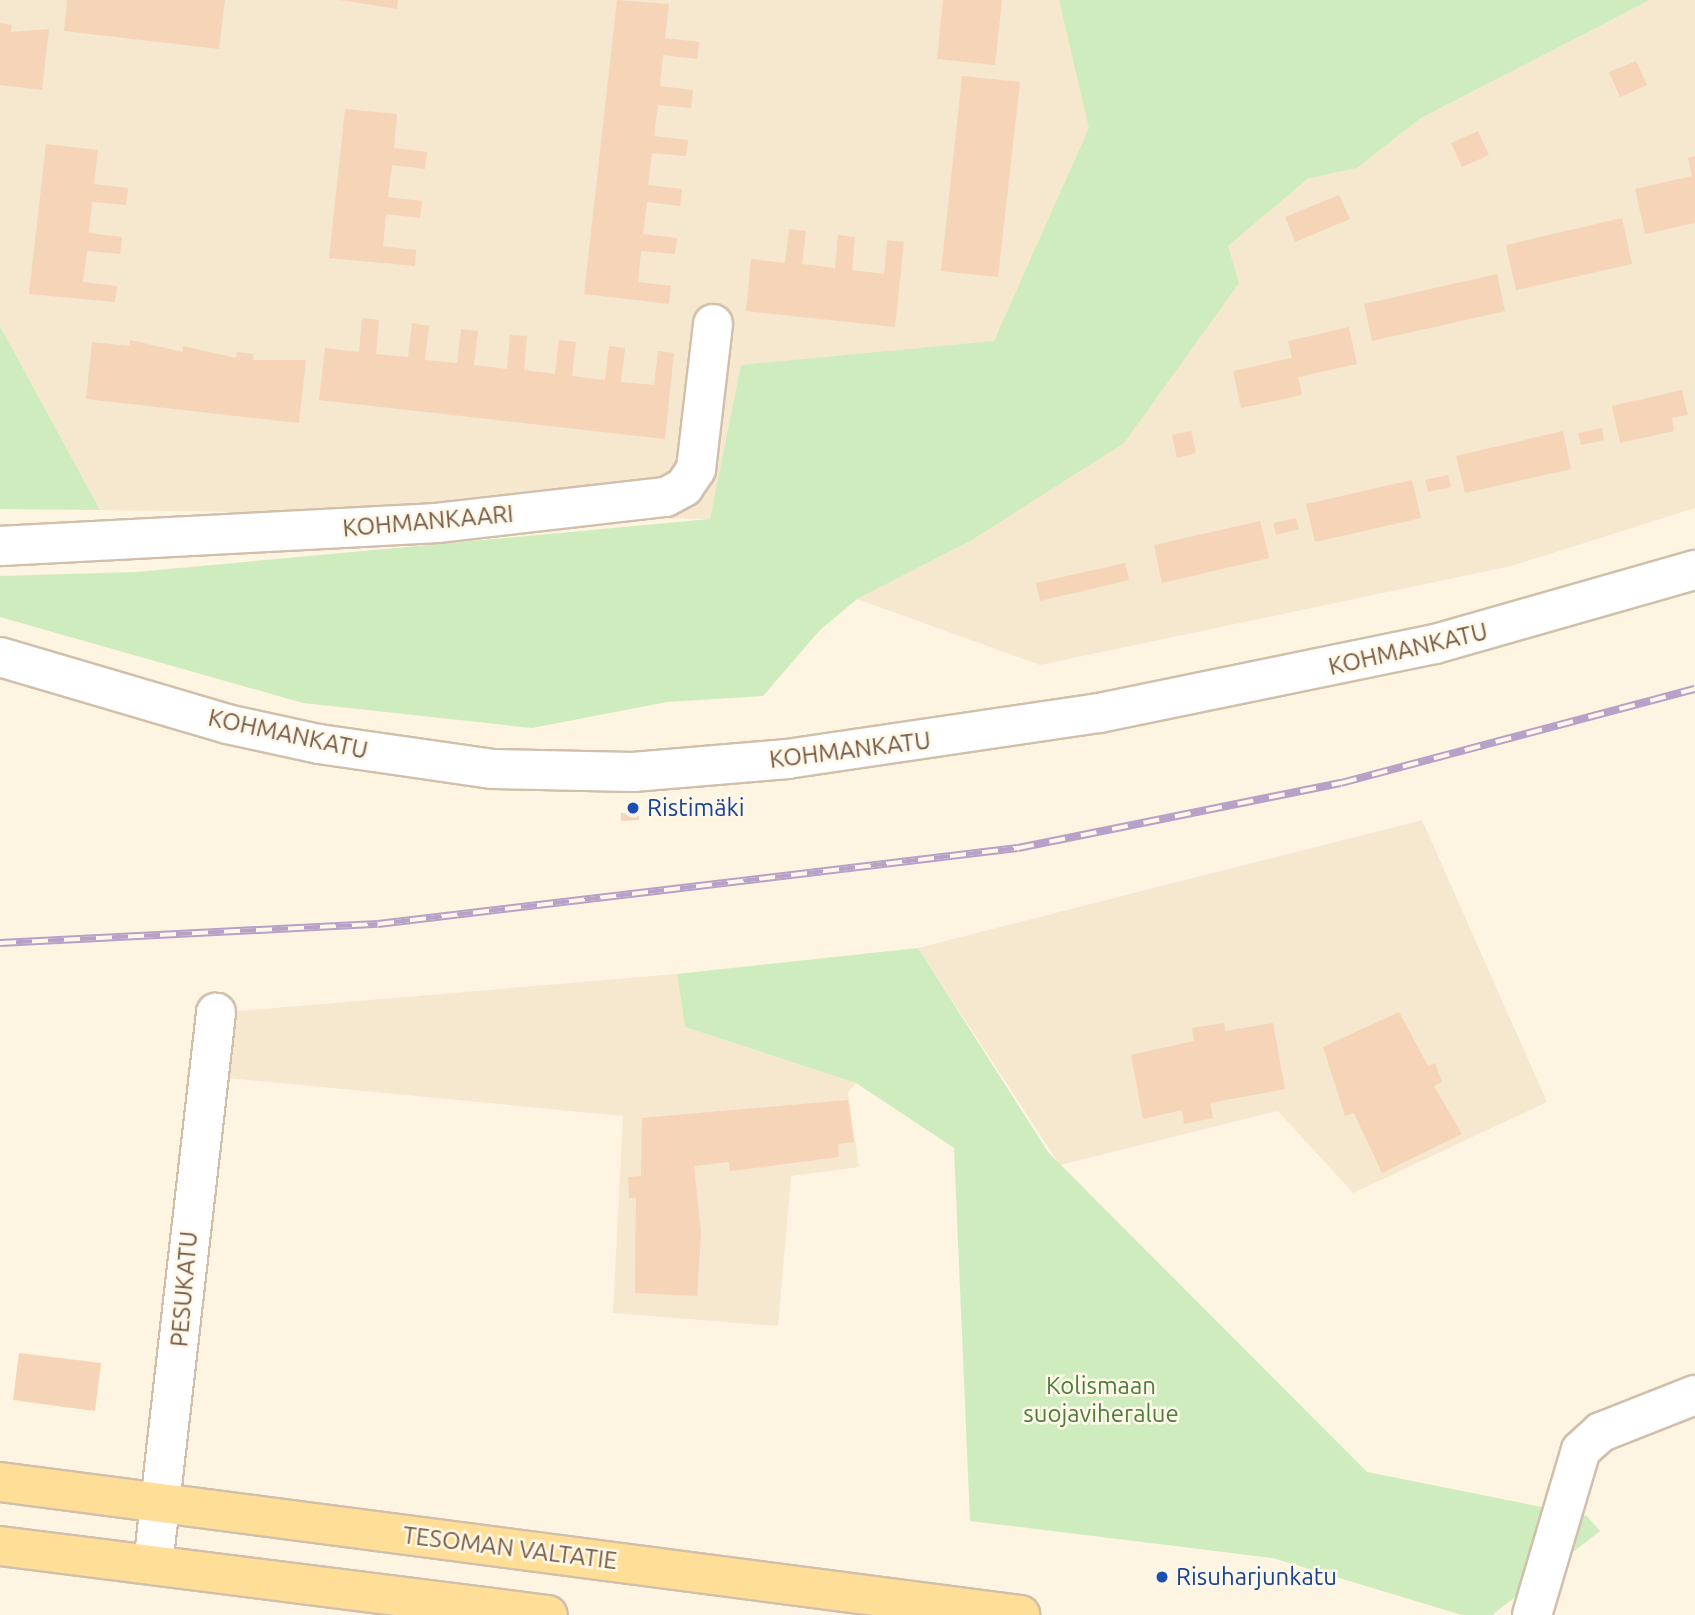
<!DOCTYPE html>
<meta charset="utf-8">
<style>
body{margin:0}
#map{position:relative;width:1695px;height:1615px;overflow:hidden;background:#fef4e2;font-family:Ubuntu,sans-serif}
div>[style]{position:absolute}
.residential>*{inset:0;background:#f6e7cf}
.green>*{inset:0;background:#cfecbf}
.building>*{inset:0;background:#f5d4b7}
.roads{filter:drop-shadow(2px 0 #d1bfab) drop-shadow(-2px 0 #d1bfab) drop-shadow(0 2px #d1bfab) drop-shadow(0 -2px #d1bfab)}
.minor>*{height:38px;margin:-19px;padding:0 19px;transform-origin:19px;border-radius:19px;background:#fff}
.tertiary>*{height:38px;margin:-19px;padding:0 19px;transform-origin:19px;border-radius:19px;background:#fff}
.primary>*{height:38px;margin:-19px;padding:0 19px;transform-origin:19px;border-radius:19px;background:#ffdf97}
.rail>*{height:8px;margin-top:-4px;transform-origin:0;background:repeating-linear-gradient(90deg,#fff8e9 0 16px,#b8a0c7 0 32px);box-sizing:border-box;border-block:2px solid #b8a0c7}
.dots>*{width:19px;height:19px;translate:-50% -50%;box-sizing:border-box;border:4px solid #fff8e9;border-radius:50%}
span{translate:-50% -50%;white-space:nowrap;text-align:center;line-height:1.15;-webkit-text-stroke:5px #fff8e9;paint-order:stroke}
.street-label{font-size:24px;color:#775b47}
.transit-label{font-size:24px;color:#164399}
.left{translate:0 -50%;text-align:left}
.park-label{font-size:24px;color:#4c7d3e}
</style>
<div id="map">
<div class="residential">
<i style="clip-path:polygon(0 0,1110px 0,1307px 179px,1357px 168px,1421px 118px,1650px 0,1695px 0,1695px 508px,1511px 566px,1040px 665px,857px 599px,970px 541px,710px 519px,100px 510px,0 326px)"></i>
<i style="clip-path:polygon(1422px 820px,1547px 1102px,1353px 1193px,1278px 1111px,1060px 1165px,918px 948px)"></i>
<i style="clip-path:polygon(677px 974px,685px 1027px,856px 1083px,848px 1092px,859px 1167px,791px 1176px,778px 1326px,613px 1313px,623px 1116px,208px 1076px,216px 1013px)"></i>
</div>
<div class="green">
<i style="clip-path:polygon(1059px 0,1650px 0,1421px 118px,1357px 168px,1307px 179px,1228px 246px,1239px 283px,1124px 443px,970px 541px,857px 599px,820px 630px,763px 696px,667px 702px,532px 728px,303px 703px,0 617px,0 576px,136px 572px,710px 519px,741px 365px,994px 341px,1089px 128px)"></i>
<i style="clip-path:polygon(0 326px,100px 510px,0 509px)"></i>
<i style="clip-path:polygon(918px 948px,1048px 1152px,1367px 1472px,1587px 1516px,1600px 1531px,1492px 1615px,1462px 1615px,1273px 1558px,970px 1521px,954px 1148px,856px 1083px,685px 1027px,677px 974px)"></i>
</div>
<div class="building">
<i style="clip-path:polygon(67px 0,225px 0,219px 49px,64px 31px)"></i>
<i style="clip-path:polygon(340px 0,398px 0,397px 9px)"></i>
<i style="clip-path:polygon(617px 0,669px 4px,665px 38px,699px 42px,697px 59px,663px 55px,660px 86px,693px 90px,691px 108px,658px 105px,654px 136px,688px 140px,686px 156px,652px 153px,648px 185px,682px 189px,680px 206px,647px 202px,643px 234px,677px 238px,675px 254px,641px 251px,638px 282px,671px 286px,669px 304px,584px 294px)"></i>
<i style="clip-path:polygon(943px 0,1002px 0,995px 65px,937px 59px)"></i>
<i style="clip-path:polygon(0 23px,12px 25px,11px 32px,49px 29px,42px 90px,0 85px)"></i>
<i style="clip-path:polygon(1636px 61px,1647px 85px,1620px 97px,1609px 72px)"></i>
<i style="clip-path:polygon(962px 76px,1020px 82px,998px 277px,941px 271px)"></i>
<i style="clip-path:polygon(345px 109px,397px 114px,394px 148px,427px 152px,425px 169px,392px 165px,388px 197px,422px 201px,420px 218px,386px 214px,383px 246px,416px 250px,415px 266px,329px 258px)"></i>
<i style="clip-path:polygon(1478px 131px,1489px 155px,1462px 167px,1451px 143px)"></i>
<i style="clip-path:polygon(46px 144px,98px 150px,94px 184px,128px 188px,126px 205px,92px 202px,89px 233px,122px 237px,120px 254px,87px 251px,83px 282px,117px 286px,115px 302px,29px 294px)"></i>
<i style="clip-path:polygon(1695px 156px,1695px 223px,1645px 234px,1635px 189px,1692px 176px,1688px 158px)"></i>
<i style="clip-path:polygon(1339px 195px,1350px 219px,1295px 242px,1285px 217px)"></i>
<i style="clip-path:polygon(1622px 218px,1632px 264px,1516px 290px,1506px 245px)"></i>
<i style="clip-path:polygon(789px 229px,806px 231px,802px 264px,835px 268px,838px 235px,855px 237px,852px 270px,884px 274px,887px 240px,904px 242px,895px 327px,746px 311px,751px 259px,785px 263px)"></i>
<i style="clip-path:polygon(1497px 274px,1505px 311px,1372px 341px,1364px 304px)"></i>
<i style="clip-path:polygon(362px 318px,379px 320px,376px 354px,408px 357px,412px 323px,429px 326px,425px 360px,457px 363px,461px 329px,478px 331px,474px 365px,507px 369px,510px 335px,527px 336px,524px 370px,555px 374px,559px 340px,576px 342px,572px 376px,605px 380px,609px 346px,625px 348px,621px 382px,654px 385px,658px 351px,674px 353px,665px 439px,319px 400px,325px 348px,359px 352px)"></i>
<i style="clip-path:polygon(1349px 327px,1357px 364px,1298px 377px,1302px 395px,1241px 408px,1233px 371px,1292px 358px,1288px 341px)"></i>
<i style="clip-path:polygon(130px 340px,183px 352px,183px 346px,236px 358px,237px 352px,254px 354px,253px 360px,306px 360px,299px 423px,86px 399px,92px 342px,130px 346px)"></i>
<i style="clip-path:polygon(1682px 390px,1688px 415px,1672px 418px,1674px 431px,1620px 443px,1612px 406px)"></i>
<i style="clip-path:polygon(1602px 428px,1604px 440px,1581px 445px,1578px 433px)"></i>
<i style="clip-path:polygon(1191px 431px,1196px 453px,1177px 458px,1172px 435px)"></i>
<i style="clip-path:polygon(1563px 431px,1571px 469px,1465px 493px,1456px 456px)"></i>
<i style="clip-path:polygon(1448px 475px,1451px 487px,1428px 492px,1425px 480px)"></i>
<i style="clip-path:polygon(1412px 480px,1421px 518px,1315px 542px,1306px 504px)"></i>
<i style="clip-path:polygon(1296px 518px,1299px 529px,1276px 535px,1273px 523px)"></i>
<i style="clip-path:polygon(1260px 521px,1269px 558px,1162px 583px,1154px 545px)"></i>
<i style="clip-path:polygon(1125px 563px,1129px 580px,1040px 601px,1036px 583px)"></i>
<i style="clip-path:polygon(621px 813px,639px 813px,639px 820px,621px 821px)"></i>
<i style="clip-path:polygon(1399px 1012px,1428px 1066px,1435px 1063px,1442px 1082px,1434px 1086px,1462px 1134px,1382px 1173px,1354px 1113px,1345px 1116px,1323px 1047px)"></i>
<i style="clip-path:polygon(1224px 1023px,1225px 1031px,1273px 1023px,1285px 1089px,1210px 1103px,1213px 1118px,1184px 1124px,1182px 1110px,1143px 1119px,1131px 1055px,1194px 1041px,1192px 1028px)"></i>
<i style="clip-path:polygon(848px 1100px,854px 1142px,838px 1144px,839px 1157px,730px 1171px,729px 1162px,694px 1166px,701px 1233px,697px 1296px,635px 1293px,636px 1198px,629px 1198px,628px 1177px,641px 1176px,642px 1118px)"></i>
<i style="clip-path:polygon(19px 1353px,101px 1363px,95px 1411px,13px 1400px)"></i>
</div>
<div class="roads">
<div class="minor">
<i style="left:0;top:546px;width:438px;rotate:-3deg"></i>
<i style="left:437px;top:523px;width:230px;rotate:-6.5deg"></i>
<i style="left:666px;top:497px;width:21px;rotate:-29deg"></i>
<i style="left:684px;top:487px;width:22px;rotate:-56deg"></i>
<i style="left:696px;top:469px;width:146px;rotate:-83.3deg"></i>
<i style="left:153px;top:1565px;width:556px;rotate:-83.49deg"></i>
<i style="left:1532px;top:1615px;width:172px;rotate:-73.5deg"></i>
<i style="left:1581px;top:1450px;width:27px;rotate:-42deg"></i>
<i style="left:1601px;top:1432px;width:101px;rotate:-21.5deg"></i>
</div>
<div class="tertiary">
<i style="left:0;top:657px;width:237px;rotate:16.4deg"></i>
<i style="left:227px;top:724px;width:94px;rotate:12.3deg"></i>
<i style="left:319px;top:744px;width:176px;rotate:8.2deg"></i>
<i style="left:493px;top:769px;width:140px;rotate:1.2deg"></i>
<i style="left:633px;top:772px;width:155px;rotate:-4.8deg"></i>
<i style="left:787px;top:759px;width:315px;rotate:-8.4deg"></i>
<i style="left:1099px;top:713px;width:343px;rotate:-11.6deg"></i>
<i style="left:1435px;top:644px;width:270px;rotate:-15.9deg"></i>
</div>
<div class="primary">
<i style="left:0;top:1482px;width:1029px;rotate:7.43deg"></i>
<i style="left:0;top:1546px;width:552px;rotate:7.18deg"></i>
</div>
</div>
<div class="rail">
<i style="left:0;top:943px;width:378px;rotate:-2.9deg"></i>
<i style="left:378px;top:924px;width:644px;rotate:-6.77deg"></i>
<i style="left:1018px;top:848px;width:329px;rotate:-11.4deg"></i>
<i style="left:1341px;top:783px;width:366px;rotate:-14.9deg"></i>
</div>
<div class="dots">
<i style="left:633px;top:808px;background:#1a4fb4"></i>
<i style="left:1162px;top:1577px;background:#1a4fb4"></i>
</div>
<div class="street-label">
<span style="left:428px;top:521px;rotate:-5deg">KOHMANKAARI</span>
<span style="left:1408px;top:649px;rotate:-13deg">KOHMANKATU</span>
<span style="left:288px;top:734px;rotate:12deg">KOHMANKATU</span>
<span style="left:850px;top:750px;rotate:-7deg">KOHMANKATU</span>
<span style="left:184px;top:1289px;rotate:-85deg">PESUKATU</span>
<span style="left:510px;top:1548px;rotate:7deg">TESOMAN VALTATIE</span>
</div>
<div class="transit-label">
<span class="left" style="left:647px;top:808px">Ristimäki</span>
<span class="left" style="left:1176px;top:1577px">Risuharjunkatu</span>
</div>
<div class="park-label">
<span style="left:1101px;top:1400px">Kolismaan<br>suojaviheralue</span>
</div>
</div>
